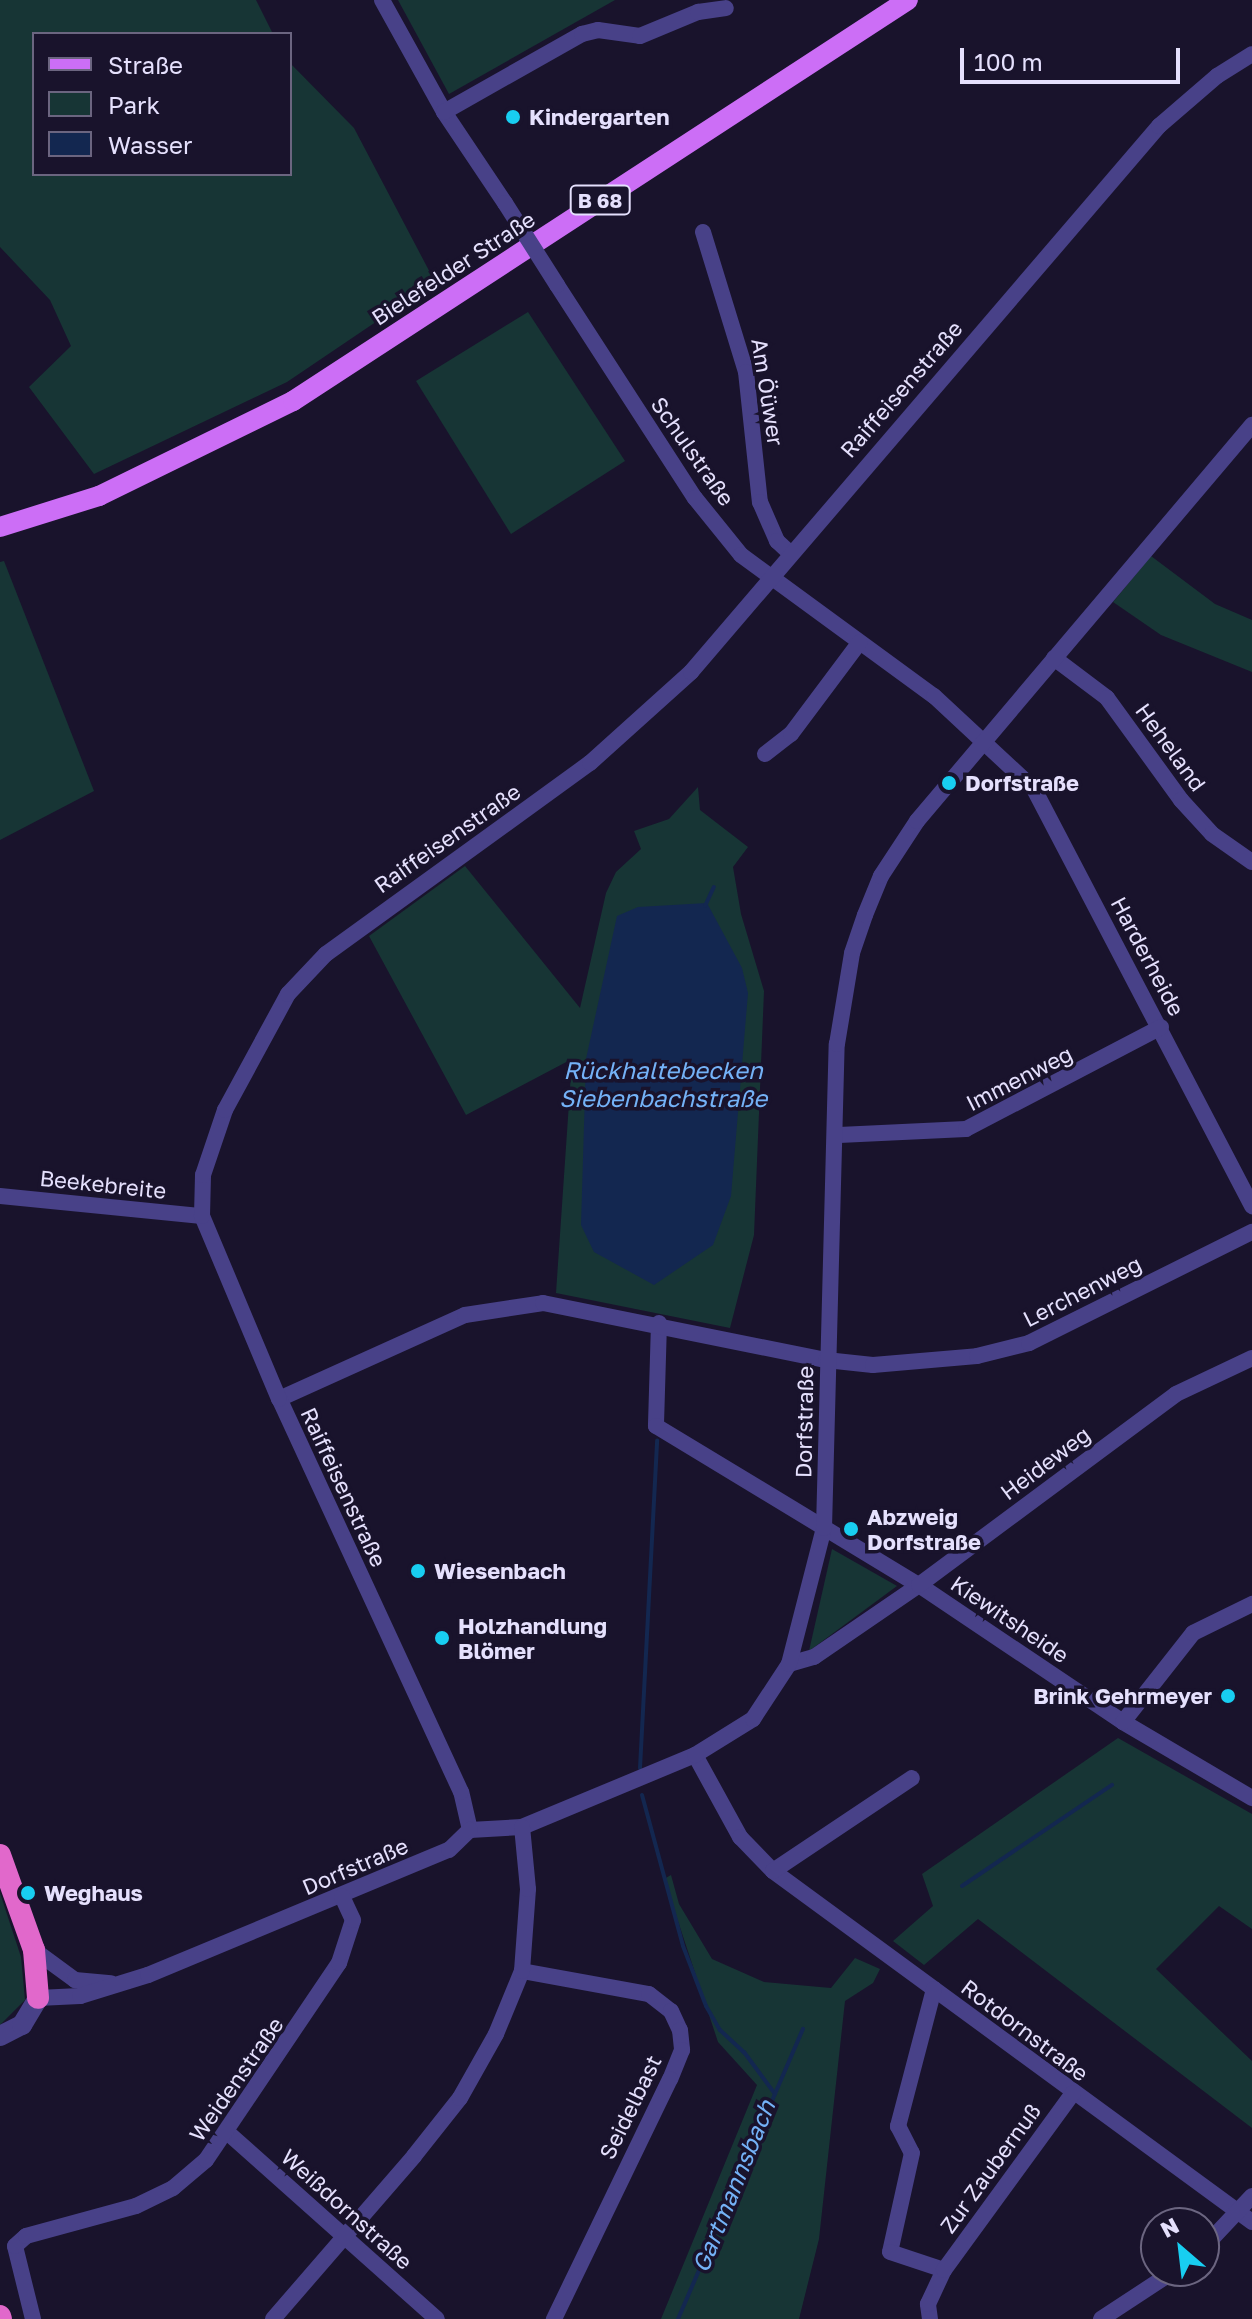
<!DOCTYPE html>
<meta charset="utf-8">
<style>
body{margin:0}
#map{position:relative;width:1252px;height:2319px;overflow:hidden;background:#19132c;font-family:"Golos Text",sans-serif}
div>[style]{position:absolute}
.green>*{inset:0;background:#173535}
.water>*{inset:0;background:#132750}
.stream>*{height:4px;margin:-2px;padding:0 2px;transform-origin:2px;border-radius:2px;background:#132750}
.minor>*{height:16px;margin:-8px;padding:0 8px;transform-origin:8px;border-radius:8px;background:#484188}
.tertiary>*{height:20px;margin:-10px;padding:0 10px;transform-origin:10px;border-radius:10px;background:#484188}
.primary>*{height:20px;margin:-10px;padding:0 10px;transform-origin:10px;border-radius:10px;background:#cc6ef6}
.trunk>*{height:22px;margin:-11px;padding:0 11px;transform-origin:11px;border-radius:11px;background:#e168cb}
.minor-bridge>*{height:16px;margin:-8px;padding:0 8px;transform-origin:8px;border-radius:8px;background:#484188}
.dots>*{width:22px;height:22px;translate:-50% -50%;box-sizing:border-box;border:4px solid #19132c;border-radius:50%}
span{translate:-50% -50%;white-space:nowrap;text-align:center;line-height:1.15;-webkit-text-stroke:7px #19132c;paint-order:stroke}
.shield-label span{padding:2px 6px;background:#19132c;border:2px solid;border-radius:6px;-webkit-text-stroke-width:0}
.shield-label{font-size:20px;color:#e5e0fd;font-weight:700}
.poi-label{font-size:22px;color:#e5e0fd;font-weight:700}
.left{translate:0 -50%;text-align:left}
.right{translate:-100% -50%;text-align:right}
.street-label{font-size:22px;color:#e5e0fd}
.water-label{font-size:24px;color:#74b2f7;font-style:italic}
.legend{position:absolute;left:32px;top:32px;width:260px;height:144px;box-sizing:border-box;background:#19132c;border:2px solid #6b6580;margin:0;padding:10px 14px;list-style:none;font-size:24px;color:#e5e0fd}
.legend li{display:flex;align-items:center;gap:16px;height:40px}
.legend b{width:40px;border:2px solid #6b6580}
.north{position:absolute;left:1140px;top:2207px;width:80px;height:80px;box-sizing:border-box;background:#19132c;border:2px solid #6b6580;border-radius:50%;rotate:332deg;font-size:22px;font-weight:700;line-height:32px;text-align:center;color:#e5e0fd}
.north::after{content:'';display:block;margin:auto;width:28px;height:36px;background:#18cef1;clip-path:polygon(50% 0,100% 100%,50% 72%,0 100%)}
.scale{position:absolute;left:960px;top:48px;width:220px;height:36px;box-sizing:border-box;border:4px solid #e5e0fd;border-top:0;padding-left:10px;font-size:24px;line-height:28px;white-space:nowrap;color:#e5e0fd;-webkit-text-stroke:6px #19132c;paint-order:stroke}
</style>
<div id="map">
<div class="green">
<i style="clip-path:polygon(0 0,256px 0,273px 34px,34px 34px,34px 174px,290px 174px,290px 63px,354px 128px,435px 282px,287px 382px,94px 474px,29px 387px,71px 346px,50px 300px,0 247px)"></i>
<i style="clip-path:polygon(398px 0,615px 0,449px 94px)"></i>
<i style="clip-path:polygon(528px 312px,625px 461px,511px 534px,416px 381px)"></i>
<i style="clip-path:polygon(1151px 556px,1215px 604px,1252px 620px,1252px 672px,1161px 635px,1113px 602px)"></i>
<i style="clip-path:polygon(4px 561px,94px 791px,0 840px,0 562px)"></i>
<i style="clip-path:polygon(698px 787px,700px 810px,748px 847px,733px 867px,741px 914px,764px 991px,754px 1235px,730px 1328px,556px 1293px,572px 1059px,466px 1115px,369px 936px,465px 866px,580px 1008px,606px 893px,616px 872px,641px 849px,634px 831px,669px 819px)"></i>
<i style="clip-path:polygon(832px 1549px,897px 1586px,809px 1651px)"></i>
<i style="clip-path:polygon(1118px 1738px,1252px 1814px,1252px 1929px,1219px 1906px,1156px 1969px,1252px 2061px,1252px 2128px,978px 1919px,924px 1965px,893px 1941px,933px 1906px,922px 1874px)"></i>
<i style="clip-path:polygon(671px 1875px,679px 1904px,712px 1959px,764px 1982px,831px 1988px,855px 1958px,880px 1969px,873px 1983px,845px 2001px,819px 2239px,799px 2319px,661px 2319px,757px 2085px,718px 2042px,664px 1879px)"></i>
<i style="clip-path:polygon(0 1893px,21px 1957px,25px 2000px,0 2025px)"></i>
</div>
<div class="water">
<i style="clip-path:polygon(707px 903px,742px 968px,748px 993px,731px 1196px,713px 1245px,654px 1285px,594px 1252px,581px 1225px,586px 1059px,617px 916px,638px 907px)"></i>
</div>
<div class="stream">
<i style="left:705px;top:906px;width:21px;rotate:-65deg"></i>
<i style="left:640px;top:1768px;width:328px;rotate:-87deg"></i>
<i style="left:642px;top:1795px;width:156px;rotate:74.8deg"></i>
<i style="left:683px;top:1946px;width:64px;rotate:69deg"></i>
<i style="left:706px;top:2006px;width:28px;rotate:60deg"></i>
<i style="left:720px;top:2030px;width:33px;rotate:43deg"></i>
<i style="left:744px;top:2052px;width:52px;rotate:53.6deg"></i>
<i style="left:962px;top:1886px;width:181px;rotate:-34deg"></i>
<i style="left:678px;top:2319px;width:316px;rotate:-66.7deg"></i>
</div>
<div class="minor">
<i style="left:382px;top:0;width:128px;rotate:61deg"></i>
<i style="left:444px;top:112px;width:110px;rotate:56.2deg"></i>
<i style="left:444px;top:112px;width:159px;rotate:-29.5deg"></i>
<i style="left:582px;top:34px;width:16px;rotate:-14deg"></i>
<i style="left:598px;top:30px;width:42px;rotate:8.1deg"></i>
<i style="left:640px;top:36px;width:63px;rotate:-22.5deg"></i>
<i style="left:698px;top:12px;width:28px;rotate:-8deg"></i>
<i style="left:703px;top:232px;width:146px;rotate:72.9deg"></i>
<i style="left:746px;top:372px;width:131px;rotate:83.9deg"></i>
<i style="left:760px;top:502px;width:43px;rotate:66.4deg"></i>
<i style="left:777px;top:541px;width:19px;rotate:43deg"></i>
<i style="left:557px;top:285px;width:254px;rotate:57.1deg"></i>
<i style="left:695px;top:498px;width:73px;rotate:51.1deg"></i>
<i style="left:741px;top:555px;width:239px;rotate:36.2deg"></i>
<i style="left:934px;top:696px;width:137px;rotate:42.9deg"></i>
<i style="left:1034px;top:789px;width:471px;rotate:62.4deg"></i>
<i style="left:1054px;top:658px;width:66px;rotate:37deg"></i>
<i style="left:1107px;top:698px;width:126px;rotate:54deg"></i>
<i style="left:1181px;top:800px;width:46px;rotate:47.6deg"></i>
<i style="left:1212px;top:834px;width:49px;rotate:35deg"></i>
<i style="left:765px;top:754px;width:33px;rotate:-38deg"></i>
<i style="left:791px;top:734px;width:114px;rotate:-53.2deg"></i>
<i style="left:839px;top:1135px;width:127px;rotate:-2.7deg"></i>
<i style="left:966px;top:1129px;width:220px;rotate:-27.6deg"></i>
<i style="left:0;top:1196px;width:203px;rotate:5.7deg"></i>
<i style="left:659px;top:1323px;width:103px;rotate:91.7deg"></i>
<i style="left:656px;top:1426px;width:307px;rotate:31.2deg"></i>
<i style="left:919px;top:1585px;width:246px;rotate:33.9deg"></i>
<i style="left:1123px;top:1722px;width:150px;rotate:30.5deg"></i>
<i style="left:279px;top:1399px;width:204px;rotate:-24.3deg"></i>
<i style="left:465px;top:1315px;width:79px;rotate:-8.7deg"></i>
<i style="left:543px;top:1303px;width:289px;rotate:11.4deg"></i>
<i style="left:826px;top:1360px;width:47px;rotate:6.1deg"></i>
<i style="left:873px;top:1365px;width:104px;rotate:-4.9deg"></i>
<i style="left:977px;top:1356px;width:54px;rotate:-14deg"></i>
<i style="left:1029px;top:1343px;width:249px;rotate:-26.5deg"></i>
<i style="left:789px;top:1664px;width:26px;rotate:-16deg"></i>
<i style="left:814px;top:1657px;width:127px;rotate:-34.4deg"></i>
<i style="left:919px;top:1585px;width:320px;rotate:-36.6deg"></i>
<i style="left:1176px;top:1394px;width:84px;rotate:-25.3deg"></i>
<i style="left:1123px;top:1722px;width:113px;rotate:-51.8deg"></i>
<i style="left:1193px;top:1633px;width:66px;rotate:-26.2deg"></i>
<i style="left:695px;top:1755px;width:94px;rotate:61.2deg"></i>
<i style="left:740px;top:1837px;width:47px;rotate:45.9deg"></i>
<i style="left:773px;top:1871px;width:594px;rotate:36.23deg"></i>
<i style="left:470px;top:1830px;width:39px;rotate:-103deg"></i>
<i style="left:461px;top:1792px;width:433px;rotate:-114.8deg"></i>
<i style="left:279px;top:1399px;width:199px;rotate:-112.8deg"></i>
<i style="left:202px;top:1216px;width:41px;rotate:-88.6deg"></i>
<i style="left:203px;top:1175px;width:69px;rotate:-71.3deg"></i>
<i style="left:225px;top:1110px;width:132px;rotate:-61.5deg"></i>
<i style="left:288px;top:994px;width:55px;rotate:-46.5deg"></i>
<i style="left:326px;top:954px;width:326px;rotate:-35.9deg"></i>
<i style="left:590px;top:763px;width:136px;rotate:-42deg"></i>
<i style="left:691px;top:672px;width:719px;rotate:-49.4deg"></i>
<i style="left:1159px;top:126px;width:77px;rotate:-40.8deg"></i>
<i style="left:1217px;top:76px;width:41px;rotate:-32.2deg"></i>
<i style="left:470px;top:1830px;width:52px;rotate:-3.3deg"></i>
<i style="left:522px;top:1827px;width:187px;rotate:-22.6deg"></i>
<i style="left:695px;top:1755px;width:68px;rotate:-31.8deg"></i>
<i style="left:753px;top:1719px;width:66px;rotate:-56.8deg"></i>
<i style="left:789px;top:1664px;width:140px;rotate:-75.6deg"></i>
<i style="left:824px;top:1528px;width:484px;rotate:-88.5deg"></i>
<i style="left:837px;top:1044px;width:92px;rotate:-80.6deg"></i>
<i style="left:852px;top:953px;width:40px;rotate:-71.1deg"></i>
<i style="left:865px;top:915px;width:42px;rotate:-67.7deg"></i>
<i style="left:881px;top:876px;width:66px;rotate:-56.8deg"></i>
<i style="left:917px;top:821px;width:519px;rotate:-49.77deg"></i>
<i style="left:773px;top:1871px;width:167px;rotate:-33.8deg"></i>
<i style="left:34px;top:1950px;width:51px;rotate:36.2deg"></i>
<i style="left:75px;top:1980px;width:36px;rotate:5deg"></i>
<i style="left:522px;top:1971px;width:129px;rotate:10.3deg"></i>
<i style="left:649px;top:1994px;width:28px;rotate:38deg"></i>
<i style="left:671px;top:2011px;width:21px;rotate:65deg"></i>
<i style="left:680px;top:2030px;width:20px;rotate:84deg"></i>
<i style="left:682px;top:2050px;width:31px;rotate:112deg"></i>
<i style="left:670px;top:2079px;width:267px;rotate:115.8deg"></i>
<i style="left:934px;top:1989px;width:142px;rotate:104.7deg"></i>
<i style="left:898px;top:2126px;width:30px;rotate:63deg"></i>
<i style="left:912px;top:2153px;width:101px;rotate:102.5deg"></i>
<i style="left:890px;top:2252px;width:57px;rotate:18.4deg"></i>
<i style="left:38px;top:1998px;width:42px;rotate:-2.7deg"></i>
<i style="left:80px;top:1996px;width:71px;rotate:-17.2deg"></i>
<i style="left:148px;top:1975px;width:326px;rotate:-22.6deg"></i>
<i style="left:449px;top:1850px;width:29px;rotate:-44deg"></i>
<i style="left:227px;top:2132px;width:281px;rotate:41.7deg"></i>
<i style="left:1204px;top:2247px;width:70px;rotate:-46.7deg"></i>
<i style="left:33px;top:2319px;width:75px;rotate:-103.9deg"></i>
<i style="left:15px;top:2246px;width:15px;rotate:-42deg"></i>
<i style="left:26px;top:2236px;width:114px;rotate:-15.3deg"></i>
<i style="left:136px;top:2206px;width:41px;rotate:-25.9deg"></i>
<i style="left:173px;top:2188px;width:43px;rotate:-40.3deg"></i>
<i style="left:206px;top:2160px;width:238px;rotate:-56deg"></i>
<i style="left:339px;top:1963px;width:45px;rotate:-72deg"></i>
<i style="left:353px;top:1920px;width:26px;rotate:-115deg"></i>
<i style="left:273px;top:2319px;width:216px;rotate:-49.1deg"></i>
<i style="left:414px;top:2156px;width:74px;rotate:-51.6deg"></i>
<i style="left:460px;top:2098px;width:73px;rotate:-60.6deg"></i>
<i style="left:496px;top:2034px;width:68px;rotate:-67.6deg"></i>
<i style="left:522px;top:1971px;width:82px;rotate:-85.8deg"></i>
<i style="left:528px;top:1889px;width:62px;rotate:-95.5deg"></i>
<i style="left:930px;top:2319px;width:15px;rotate:-98deg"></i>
<i style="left:928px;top:2304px;width:38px;rotate:-65deg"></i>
<i style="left:944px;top:2270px;width:219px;rotate:-53.9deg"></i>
<i style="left:1101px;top:2319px;width:87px;rotate:-33.3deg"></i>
</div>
<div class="tertiary">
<i style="left:0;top:2036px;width:25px;rotate:-27deg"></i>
<i style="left:22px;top:2025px;width:31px;rotate:-59deg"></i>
</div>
<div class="primary">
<i style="left:0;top:527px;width:104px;rotate:-17.4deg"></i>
<i style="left:99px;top:496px;width:216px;rotate:-26.1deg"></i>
<i style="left:293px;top:401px;width:734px;rotate:-33.11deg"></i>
</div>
<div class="trunk">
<i style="left:0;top:1855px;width:101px;rotate:70.3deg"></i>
<i style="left:34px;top:1950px;width:48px;rotate:85.2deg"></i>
<i style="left:0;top:2316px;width:3px;rotate:72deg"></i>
</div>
<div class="minor-bridge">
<i style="left:505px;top:203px;width:97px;rotate:57.6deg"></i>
</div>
<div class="dots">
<i style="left:513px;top:117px;background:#18cef1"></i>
<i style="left:949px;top:783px;background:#18cef1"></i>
<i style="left:851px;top:1529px;background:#18cef1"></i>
<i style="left:418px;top:1571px;background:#18cef1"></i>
<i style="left:442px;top:1638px;background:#18cef1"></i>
<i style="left:1228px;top:1696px;background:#18cef1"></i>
<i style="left:28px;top:1893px;background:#18cef1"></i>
</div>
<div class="shield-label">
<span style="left:600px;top:200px">B 68</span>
</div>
<div class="poi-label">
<span class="left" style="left:529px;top:117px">Kindergarten</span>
<span class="left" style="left:965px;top:783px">Dorfstraße</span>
<span class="left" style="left:867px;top:1529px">Abzweig<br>Dorfstraße</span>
<span class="left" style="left:434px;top:1571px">Wiesenbach</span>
<span class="left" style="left:458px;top:1638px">Holzhandlung<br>Blömer</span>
<span class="right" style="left:1212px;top:1696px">Brink Gehrmeyer</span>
<span class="left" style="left:44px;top:1893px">Weghaus</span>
</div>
<div class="street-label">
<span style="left:453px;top:268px;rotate:-33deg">Bielefelder Straße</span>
<span style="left:901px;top:389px;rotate:-49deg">Raiffeisenstraße</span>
<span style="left:768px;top:392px;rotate:81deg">Am Öüwer</span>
<span style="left:693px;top:451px;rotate:55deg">Schulstraße</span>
<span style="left:1171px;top:747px;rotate:54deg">Heheland</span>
<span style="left:447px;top:838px;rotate:-35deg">Raiffeisenstraße</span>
<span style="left:1148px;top:956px;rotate:62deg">Harderheide</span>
<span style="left:1019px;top:1078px;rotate:-27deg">Immenweg</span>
<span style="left:103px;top:1184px;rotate:6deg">Beekebreite</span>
<span style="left:1082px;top:1291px;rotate:-27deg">Lerchenweg</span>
<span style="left:804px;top:1422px;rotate:-89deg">Dorfstraße</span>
<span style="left:1045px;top:1463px;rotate:-37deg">Heideweg</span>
<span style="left:344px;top:1487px;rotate:65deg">Raiffeisenstraße</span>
<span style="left:1010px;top:1619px;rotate:34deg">Kiewitsheide</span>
<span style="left:355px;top:1866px;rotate:-23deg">Dorfstraße</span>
<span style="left:1025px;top:2030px;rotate:37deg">Rotdornstraße</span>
<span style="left:236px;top:2079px;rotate:-55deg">Weidenstraße</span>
<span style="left:630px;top:2107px;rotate:-64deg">Seidelbast</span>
<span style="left:990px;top:2168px;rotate:-54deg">Zur Zaubernuß</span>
<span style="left:347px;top:2209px;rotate:42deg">Weißdornstraße</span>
</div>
<div class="water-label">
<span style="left:663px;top:1084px">Rückhaltebecken<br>Siebenbachstraße</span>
<span style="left:733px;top:2186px;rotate:-68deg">Gartmannsbach</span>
</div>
<ul class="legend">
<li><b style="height:10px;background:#cc6ef6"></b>Straße</li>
<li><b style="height:22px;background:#173535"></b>Park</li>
<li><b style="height:22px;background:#132750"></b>Wasser</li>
</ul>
<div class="north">N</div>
<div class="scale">100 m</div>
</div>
